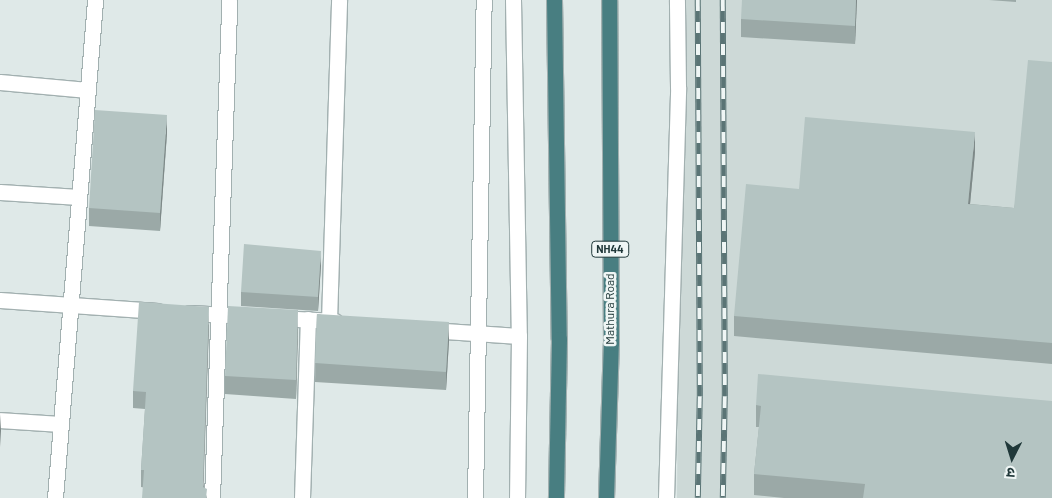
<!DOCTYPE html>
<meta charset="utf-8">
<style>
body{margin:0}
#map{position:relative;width:1052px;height:498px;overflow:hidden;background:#dfe9e8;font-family:Barlow,"Noto Sans Devanagari",sans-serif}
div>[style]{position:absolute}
.built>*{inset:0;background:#cdd9d7}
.roads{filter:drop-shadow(1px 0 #a2b0b0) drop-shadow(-1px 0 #a2b0b0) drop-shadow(0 1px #a2b0b0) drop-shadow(0 -1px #a2b0b0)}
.minor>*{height:15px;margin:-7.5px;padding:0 7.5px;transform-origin:7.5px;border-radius:7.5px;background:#fff}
.secondary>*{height:15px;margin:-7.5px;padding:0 7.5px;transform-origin:7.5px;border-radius:7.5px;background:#fff}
.trunk>*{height:15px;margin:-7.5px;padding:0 7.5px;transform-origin:7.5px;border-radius:7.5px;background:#487e81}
.rail>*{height:5.5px;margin-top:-2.75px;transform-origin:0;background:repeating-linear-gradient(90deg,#eff6f5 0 11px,#5a7475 0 22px);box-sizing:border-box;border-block:1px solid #5a7475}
.wall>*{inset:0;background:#9ba9a7}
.shaded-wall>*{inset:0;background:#7e8988}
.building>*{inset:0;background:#b4c4c2}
span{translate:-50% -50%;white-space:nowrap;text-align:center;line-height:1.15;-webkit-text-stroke:5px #eff6f5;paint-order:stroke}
.shield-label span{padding:1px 4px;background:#eff6f5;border:1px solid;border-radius:4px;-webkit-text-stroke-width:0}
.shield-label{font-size:11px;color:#203839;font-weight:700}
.street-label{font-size:12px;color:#203839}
.north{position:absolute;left:987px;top:433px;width:50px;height:50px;-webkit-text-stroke:4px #eff6f5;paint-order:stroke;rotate:185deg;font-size:14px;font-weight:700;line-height:20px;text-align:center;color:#203839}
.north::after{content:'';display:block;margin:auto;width:18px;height:22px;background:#203839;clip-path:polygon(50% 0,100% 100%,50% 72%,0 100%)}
</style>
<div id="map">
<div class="built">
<i style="clip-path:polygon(681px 0,1052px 0,1052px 498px,677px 498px)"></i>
</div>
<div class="roads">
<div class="minor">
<i style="left:0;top:82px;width:88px;rotate:5.2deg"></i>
<i style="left:0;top:192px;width:79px;rotate:3.6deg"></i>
<i style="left:0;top:300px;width:158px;rotate:4deg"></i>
<i style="left:189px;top:313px;width:59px;rotate:2.9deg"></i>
<i style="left:278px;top:318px;width:57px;rotate:3deg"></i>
<i style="left:329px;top:321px;width:321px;rotate:-88.2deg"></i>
<i style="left:430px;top:330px;width:89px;rotate:3.9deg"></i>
<i style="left:0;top:420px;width:61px;rotate:3.8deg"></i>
<i style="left:55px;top:498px;width:500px;rotate:-85.4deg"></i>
<i style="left:212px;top:498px;width:498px;rotate:-88deg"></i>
<i style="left:302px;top:498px;width:179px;rotate:-88.1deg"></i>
<i style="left:475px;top:498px;width:498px;rotate:-89deg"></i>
</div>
<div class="secondary">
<i style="left:513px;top:0;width:336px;rotate:89deg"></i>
<i style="left:519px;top:336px;width:162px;rotate:90.7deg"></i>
<i style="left:666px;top:498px;width:411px;rotate:-88.3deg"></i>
<i style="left:678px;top:87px;width:87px;rotate:-90.7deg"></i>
</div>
<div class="trunk">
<i style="left:554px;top:0;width:339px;rotate:89.2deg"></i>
<i style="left:559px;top:339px;width:159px;rotate:91.1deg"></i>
<i style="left:606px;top:498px;width:155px;rotate:-88.2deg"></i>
<i style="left:611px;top:343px;width:343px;rotate:-90.3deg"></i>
</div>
</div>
<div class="rail">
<i style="left:698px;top:0;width:397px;rotate:89.7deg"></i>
<i style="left:700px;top:397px;width:101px;rotate:91.1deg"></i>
<i style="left:723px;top:0;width:397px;rotate:89.7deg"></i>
<i style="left:725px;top:397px;width:101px;rotate:91.1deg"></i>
</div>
<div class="wall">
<i style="clip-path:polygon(857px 0,855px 44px,741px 37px,741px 19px)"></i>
<i style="clip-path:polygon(989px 0,1016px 0,1016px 2px)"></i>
<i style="clip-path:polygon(1052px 62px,1052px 364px,734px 336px,734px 316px,799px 189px,975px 152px,970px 204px,1014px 208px)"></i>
<i style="clip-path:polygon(167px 133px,160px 231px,89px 226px,89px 208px)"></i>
<i style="clip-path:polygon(321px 265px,318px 311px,241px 306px,241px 292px)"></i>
<i style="clip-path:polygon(317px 314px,449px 341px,446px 390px,315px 382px)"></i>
<i style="clip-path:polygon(209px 324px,203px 484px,207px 498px,141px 487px,141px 470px,145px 409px,133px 408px,133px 391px)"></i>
<i style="clip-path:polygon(298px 328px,296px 399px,225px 394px,225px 376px)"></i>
<i style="clip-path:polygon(1052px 401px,1052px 498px,784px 498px,754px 495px,754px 474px,759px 427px,756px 427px,756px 405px)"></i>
</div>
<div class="shaded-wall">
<i style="clip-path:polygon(856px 0,857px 0,855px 44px,855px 26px)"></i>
<i style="clip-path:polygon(167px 115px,167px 133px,160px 231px,160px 213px)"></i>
<i style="clip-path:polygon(975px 132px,975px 152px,968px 225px,968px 204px)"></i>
<i style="clip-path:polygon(321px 251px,321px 265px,318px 311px,318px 297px)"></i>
<i style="clip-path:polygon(209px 307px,209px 324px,203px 498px,203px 480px)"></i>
<i style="clip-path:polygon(298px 310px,298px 328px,296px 399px,296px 380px)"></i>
<i style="clip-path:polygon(449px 322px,449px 341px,446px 390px,446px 372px)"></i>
<i style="clip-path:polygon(1px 414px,1px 431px,0 447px,0 430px)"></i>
</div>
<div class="building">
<i style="clip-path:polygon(742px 0,856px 0,855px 26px,741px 19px)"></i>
<i style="clip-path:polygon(1028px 60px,1052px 62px,1052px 343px,734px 316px,746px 184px,799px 189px,805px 117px,975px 132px,968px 204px,1014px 208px)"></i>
<i style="clip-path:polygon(95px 110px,167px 115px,160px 213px,89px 208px)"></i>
<i style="clip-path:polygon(244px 244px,321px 251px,318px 297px,241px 292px)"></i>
<i style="clip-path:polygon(139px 302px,209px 307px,203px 480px,203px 487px,207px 489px,206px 498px,142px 498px,144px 470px,141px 470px,146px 392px,133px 391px)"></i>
<i style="clip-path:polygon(228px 306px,298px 310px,296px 380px,225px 376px)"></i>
<i style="clip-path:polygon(317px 311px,317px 314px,449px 322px,446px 372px,315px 363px)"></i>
<i style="clip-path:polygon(758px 374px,1052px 401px,1052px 498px,863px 498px,865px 484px,754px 474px,761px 406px,756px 405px)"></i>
</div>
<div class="shield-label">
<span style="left:610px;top:249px">NH44</span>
</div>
<div class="street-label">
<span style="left:610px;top:309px;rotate:-90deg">Mathura Road</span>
</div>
<div class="north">उ</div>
</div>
